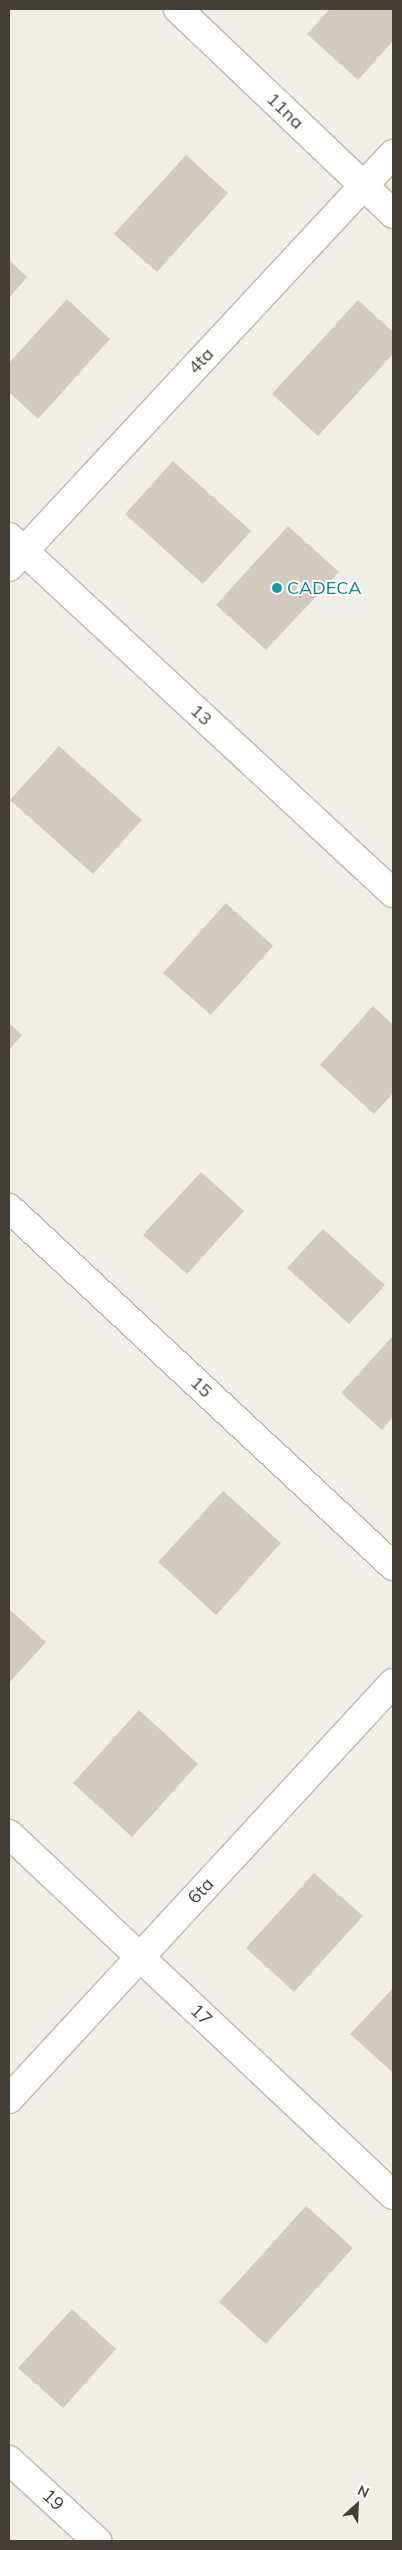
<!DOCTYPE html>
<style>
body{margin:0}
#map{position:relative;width:402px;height:2550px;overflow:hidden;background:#f1eee7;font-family:Mulish,sans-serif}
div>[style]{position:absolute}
.building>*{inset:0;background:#d2cabe}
.roads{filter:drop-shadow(1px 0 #bfb8ae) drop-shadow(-1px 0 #bfb8ae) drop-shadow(0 1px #bfb8ae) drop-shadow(0 -1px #bfb8ae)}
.minor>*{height:28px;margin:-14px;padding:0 14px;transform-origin:14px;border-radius:14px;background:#fff}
.dots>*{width:14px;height:14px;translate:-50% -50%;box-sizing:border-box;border:2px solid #fff;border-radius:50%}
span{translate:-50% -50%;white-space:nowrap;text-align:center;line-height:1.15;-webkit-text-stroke:4px #fff;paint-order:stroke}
.street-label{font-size:18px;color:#443e37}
.culture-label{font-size:18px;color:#0d838f}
.left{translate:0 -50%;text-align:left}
.frame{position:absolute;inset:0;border:10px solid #443e37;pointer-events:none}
.north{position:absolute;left:332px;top:2480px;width:50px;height:50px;-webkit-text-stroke:4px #fff;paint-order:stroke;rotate:25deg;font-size:14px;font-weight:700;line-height:20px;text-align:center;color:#443e37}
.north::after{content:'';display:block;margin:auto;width:18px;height:22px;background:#443e37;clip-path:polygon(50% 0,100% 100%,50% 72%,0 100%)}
</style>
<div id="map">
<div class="building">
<i style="clip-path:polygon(330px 9px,393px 9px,393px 41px,358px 80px,307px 34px)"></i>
<i style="clip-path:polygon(186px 155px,228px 193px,157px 272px,114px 234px)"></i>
<i style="clip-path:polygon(9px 260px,27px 277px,9px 298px)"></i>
<i style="clip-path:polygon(67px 299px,110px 339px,38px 419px,9px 392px,9px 363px)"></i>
<i style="clip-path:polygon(358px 300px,393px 332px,393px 354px,318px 436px,272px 394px)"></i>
<i style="clip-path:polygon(173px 461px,251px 531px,203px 584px,125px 514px)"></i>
<i style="clip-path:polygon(288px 526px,339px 572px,266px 650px,216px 605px)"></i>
<i style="clip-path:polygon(59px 746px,142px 820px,93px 874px,10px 800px)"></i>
<i style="clip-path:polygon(226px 903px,273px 946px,211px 1015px,163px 973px)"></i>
<i style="clip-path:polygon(373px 1006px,393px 1025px,393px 1093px,374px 1114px,320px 1065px)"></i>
<i style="clip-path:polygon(9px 1023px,22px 1035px,9px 1050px)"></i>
<i style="clip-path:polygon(201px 1172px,244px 1211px,187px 1274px,143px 1235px)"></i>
<i style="clip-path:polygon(323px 1229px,385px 1285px,349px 1324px,287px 1268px)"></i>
<i style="clip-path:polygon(393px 1336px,393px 1417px,382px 1430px,341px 1393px)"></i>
<i style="clip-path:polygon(223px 1491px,281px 1543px,216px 1615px,158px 1562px)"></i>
<i style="clip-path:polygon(9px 1609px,46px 1642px,9px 1683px)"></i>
<i style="clip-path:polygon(139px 1710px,198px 1764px,132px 1837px,73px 1783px)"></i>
<i style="clip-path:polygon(314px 1873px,363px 1916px,294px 1992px,246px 1948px)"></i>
<i style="clip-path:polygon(393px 1988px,393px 2073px,350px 2034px)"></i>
<i style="clip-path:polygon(306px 2206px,353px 2248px,266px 2344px,219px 2302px)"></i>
<i style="clip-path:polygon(72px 2309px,116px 2349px,63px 2408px,18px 2368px)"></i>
</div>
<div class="roads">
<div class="minor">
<i style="left:178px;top:9px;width:297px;rotate:43.6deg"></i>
<i style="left:9px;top:537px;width:524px;rotate:42.83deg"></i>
<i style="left:9px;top:567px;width:564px;rotate:-47.08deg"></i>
<i style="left:9px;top:1208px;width:525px;rotate:42.99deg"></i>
<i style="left:9px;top:1834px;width:527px;rotate:43.23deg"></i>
<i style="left:9px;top:2099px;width:566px;rotate:-47.29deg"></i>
<i style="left:9px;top:2460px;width:120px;rotate:42.6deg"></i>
</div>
</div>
<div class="dots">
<i style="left:277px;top:588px;background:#0f9aa8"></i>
</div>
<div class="street-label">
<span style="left:285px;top:111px;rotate:44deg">11na</span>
<span style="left:201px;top:361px;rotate:-47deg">4ta</span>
<span style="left:201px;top:715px;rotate:43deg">13</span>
<span style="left:201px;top:1387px;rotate:43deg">15</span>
<span style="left:201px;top:1891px;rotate:-47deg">6ta</span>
<span style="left:201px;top:2015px;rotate:43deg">17</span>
<span style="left:53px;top:2500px;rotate:43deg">19</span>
</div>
<div class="culture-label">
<span class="left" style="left:287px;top:588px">CADECA</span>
</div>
<div class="frame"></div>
<div class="north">N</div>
</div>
